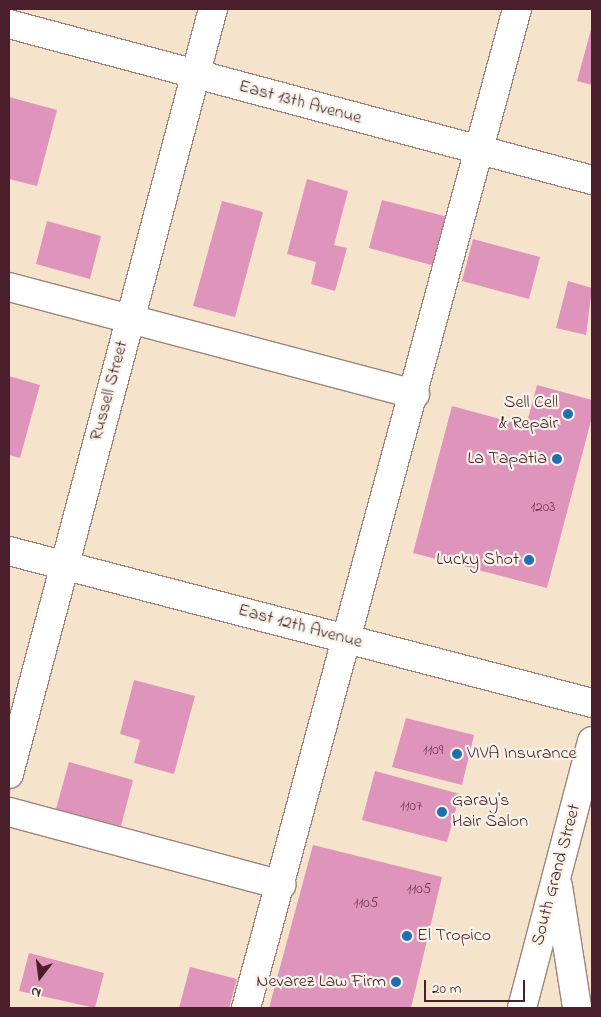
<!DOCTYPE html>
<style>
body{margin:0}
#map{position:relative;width:601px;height:1017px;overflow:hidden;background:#f5e3cb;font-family:"Indie Flower",sans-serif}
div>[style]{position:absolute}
.building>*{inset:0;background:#df94bc}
.roads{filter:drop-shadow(1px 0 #a0817b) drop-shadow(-1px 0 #a0817b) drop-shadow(0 1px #a0817b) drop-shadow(0 -1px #a0817b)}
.minor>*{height:28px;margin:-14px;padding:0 14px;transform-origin:14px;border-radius:14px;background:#fff}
.major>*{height:28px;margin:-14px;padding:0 14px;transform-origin:14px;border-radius:14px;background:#fff}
.dots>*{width:14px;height:14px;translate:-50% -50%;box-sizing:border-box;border:2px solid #f7f3e8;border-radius:50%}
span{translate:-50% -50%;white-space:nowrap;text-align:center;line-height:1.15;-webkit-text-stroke:4.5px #f7f3e8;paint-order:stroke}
.number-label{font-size:15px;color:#6f3c4f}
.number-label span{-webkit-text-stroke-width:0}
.street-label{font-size:18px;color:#4a1f2b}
.poi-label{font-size:18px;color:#4a1f2b}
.right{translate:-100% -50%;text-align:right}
.left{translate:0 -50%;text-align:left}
.frame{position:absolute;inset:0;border:10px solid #4a1f2b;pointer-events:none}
.north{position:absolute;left:15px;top:952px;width:50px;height:50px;-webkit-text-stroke:4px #f7f3e8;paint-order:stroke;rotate:195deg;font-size:14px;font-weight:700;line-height:20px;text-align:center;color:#4a1f2b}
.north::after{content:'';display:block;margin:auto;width:18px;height:22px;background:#4a1f2b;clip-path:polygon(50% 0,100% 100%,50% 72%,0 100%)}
.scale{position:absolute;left:424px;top:980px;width:101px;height:22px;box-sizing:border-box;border:2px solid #4a1f2b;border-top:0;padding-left:6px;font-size:15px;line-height:18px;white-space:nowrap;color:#4a1f2b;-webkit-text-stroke:4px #f7f3e8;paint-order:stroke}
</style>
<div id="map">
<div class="building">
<i style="clip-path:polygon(592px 26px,592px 85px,577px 81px)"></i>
<i style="clip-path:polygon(9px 97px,57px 110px,37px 186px,9px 179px)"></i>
<i style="clip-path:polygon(307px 179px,348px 191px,334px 245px,347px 248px,335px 291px,311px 284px,316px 262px,287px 254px)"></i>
<i style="clip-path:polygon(382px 200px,448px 217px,435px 266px,369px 248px)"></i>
<i style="clip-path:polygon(222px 201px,263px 212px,235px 317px,193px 306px)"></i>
<i style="clip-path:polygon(47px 221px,101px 236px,90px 279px,36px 264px)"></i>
<i style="clip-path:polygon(473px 239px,540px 257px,529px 299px,462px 281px)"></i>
<i style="clip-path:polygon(568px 281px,592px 288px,586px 335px,556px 328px)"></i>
<i style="clip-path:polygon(9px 376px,40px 385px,20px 458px,9px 455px)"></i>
<i style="clip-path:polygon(537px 385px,592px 400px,592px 417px,547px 588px,413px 553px,452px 406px,526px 426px)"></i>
<i style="clip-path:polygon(134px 680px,195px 696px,174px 774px,134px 763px,140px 740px,120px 734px)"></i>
<i style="clip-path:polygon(406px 718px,474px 735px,462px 785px,392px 767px)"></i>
<i style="clip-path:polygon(69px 762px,133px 780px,121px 826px,56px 809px)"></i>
<i style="clip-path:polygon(375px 771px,460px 794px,447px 842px,362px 820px)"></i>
<i style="clip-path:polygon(313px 845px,442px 877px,411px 1008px,269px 1008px)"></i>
<i style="clip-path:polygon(29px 953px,104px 973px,95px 1008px,19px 991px)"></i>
<i style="clip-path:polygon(190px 967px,237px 979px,229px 1008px,179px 1008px)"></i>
</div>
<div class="roads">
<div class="minor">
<i style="left:9px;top:24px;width:604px;rotate:14.98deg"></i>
<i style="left:9px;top:287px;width:420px;rotate:14.8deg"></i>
<i style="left:9px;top:551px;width:602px;rotate:14.61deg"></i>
<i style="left:9px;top:774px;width:792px;rotate:-75.07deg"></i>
<i style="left:9px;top:812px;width:282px;rotate:15deg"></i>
<i style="left:246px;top:1008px;width:1035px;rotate:-74.82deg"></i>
</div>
<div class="major">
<i style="left:558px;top:886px;width:123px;rotate:81.1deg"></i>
<i style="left:522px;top:1008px;width:276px;rotate:-75.3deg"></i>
</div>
</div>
<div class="dots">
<i style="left:568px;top:414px;background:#1f6fb2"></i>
<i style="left:557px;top:459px;background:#1f6fb2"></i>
<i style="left:529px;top:560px;background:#1f6fb2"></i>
<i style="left:457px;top:754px;background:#1f6fb2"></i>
<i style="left:442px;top:812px;background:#1f6fb2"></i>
<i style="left:407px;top:936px;background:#1f6fb2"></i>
<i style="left:396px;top:982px;background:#1f6fb2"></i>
</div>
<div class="number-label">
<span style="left:543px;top:508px">1203</span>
<span style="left:433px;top:751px">1109</span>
<span style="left:411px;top:807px">1107</span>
<span style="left:419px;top:890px">1105</span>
<span style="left:366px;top:904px">1105</span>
</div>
<div class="street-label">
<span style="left:300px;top:103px;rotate:15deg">East 13th Avenue</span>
<span style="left:110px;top:391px;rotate:-75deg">Russell Street</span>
<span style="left:300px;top:627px;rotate:15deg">East 12th Avenue</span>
<span style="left:557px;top:875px;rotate:-75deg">South Grand Street</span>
</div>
<div class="poi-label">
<span class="right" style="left:558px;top:414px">Sell Cell<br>&amp; Repair</span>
<span class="right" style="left:547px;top:459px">La Tapatia</span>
<span class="right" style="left:519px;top:560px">Lucky Shot</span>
<span class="left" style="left:467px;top:754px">VIVA Insurance</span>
<span class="left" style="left:452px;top:812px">Garay's<br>Hair Salon</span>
<span class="left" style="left:417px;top:936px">El Tropico</span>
<span class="right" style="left:386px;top:982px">Nevarez Law Firm</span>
</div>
<div class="frame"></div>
<div class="north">N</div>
<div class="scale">20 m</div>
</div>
